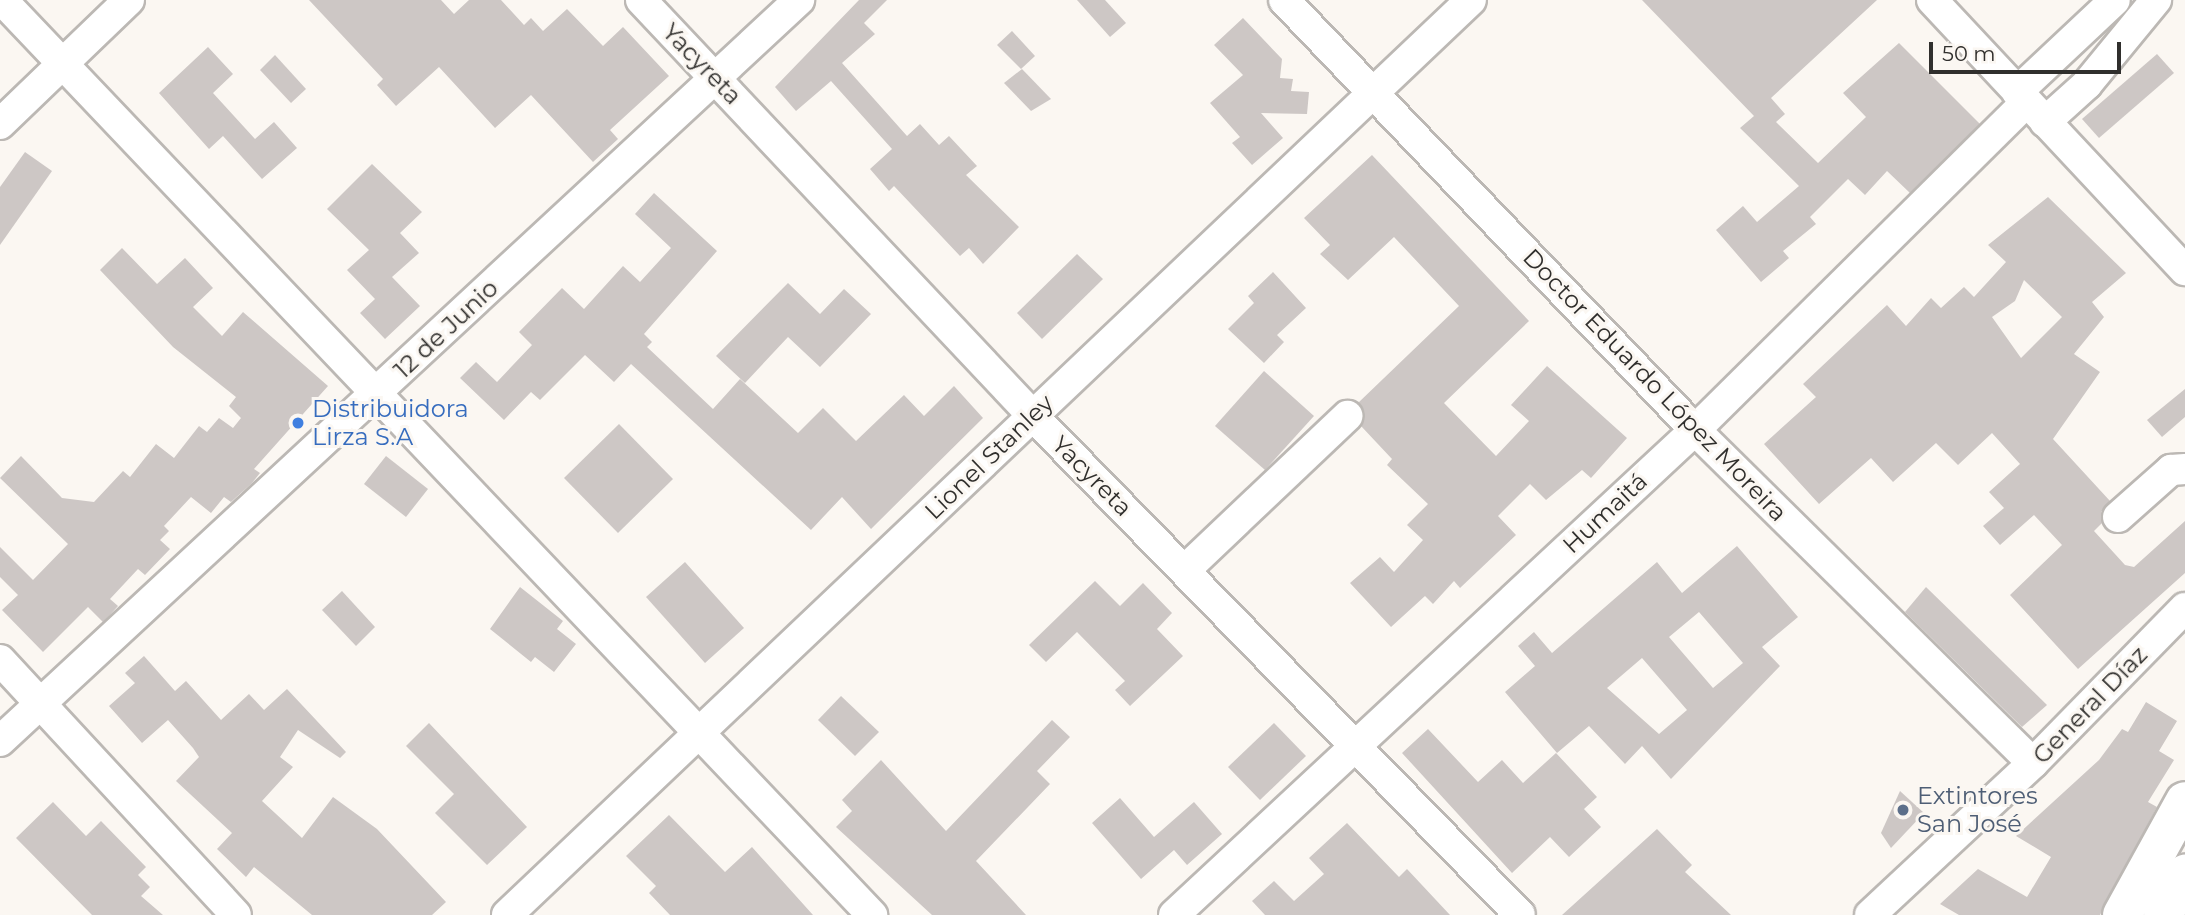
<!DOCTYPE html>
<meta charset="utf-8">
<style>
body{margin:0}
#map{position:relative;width:2185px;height:915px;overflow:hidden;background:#fbf7f2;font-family:Montserrat,sans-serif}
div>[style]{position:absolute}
.building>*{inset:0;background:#cdc7c5}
.roads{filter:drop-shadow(2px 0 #bcb8b4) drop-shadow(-2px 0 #bcb8b4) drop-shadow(0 2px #bcb8b4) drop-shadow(0 -2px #bcb8b4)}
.minor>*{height:30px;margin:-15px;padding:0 15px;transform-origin:15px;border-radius:15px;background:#fff}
.highway>*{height:38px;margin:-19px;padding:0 19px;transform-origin:19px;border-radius:19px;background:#fff}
.dots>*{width:19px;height:19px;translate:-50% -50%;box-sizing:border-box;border:4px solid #fbf7f2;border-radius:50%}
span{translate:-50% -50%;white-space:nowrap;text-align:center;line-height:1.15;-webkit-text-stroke:6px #fbf7f2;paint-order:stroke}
.street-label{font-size:24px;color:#302f2d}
.shop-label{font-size:24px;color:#366cbe}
.left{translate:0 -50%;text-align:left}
.service-label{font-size:24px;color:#4e5e75}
.scale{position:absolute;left:1929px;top:42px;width:192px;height:32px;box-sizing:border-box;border:4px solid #302f2d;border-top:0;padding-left:9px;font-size:21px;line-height:24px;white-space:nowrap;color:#302f2d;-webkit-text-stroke:5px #fbf7f2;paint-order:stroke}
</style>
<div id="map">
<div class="building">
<i style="clip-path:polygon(309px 0,441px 0,454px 14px,469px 0,501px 0,524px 25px,531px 18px,543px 31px,567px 9px,603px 46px,623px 27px,669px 76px,610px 130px,618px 139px,593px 162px,531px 95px,495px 128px,439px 67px,396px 106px,377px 85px,383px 79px)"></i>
<i style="clip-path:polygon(859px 0,887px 0,864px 23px,875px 34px,842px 63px,907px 136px,920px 124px,939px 145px,949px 136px,977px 166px,966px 175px,1019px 227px,983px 264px,969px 248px,960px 256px,894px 186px,889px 191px,870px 169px,892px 149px,831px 81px,796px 111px,775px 87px)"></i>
<i style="clip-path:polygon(1077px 0,1105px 0,1126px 23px,1110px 37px)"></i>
<i style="clip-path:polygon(1642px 0,1877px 0,1771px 98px,1785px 114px,1776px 122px,1818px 163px,1866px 117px,1843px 93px,1899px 43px,1980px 124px,1910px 193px,1887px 171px,1865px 195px,1848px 179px,1810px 217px,1816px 224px,1783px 251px,1789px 258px,1761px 282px,1716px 230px,1743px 206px,1757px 222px,1799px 186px,1740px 128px,1754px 116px)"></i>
<i style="clip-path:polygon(1243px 18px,1282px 59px,1280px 78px,1293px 79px,1291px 91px,1309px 92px,1307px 114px,1261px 113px,1283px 138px,1252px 165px,1232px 143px,1240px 137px,1210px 103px,1243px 75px,1214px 45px)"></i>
<i style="clip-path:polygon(1012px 31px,1035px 56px,1021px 69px,997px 45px)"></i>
<i style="clip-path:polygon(208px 47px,233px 74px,213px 93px,255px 139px,274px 122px,297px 148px,262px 179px,223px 136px,209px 149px,159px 93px)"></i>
<i style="clip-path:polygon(2157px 54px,2174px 73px,2099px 138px,2082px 119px)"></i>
<i style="clip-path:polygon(275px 55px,306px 89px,291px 103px,260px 70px)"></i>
<i style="clip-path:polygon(1022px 69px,1051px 99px,1031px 111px,1004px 83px)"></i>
<i style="clip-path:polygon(25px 152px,52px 171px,0 245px,0 187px)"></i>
<i style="clip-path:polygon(1372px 155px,1529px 321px,1444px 403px,1496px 456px,1529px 421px,1511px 405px,1547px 366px,1627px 438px,1591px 478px,1582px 470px,1546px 500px,1530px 484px,1498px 516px,1516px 535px,1460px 588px,1454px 581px,1433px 604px,1425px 596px,1391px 627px,1350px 583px,1380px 557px,1394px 572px,1423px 540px,1407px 525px,1428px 504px,1387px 465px,1392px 459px,1361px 426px,1364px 413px,1358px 403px,1459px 306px,1394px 237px,1348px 280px,1320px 254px,1330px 245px,1304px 218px)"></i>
<i style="clip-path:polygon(372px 164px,422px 212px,400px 233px,419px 253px,392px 277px,420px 306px,385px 339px,360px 313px,375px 299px,347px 270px,369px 250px,327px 209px)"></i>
<i style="clip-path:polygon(654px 193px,717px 251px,644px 334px,652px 342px,647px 347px,713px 409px,740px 379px,798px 433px,823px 408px,856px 441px,904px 395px,924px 416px,954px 386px,983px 418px,871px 529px,842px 497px,811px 530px,631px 364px,614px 382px,585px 355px,540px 400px,531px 392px,504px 420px,460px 378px,476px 362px,497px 382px,532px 345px,519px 332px,562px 288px,584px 309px,623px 266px,640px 282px,671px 248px,635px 214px)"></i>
<i style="clip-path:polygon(evenodd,2048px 197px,2126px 273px,2092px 302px,2104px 317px,2074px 354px,2100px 372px,2053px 439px,2110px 501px,2101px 512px,2102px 523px,2094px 531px,2125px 565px,2134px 567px,2185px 521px,2185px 573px,2078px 669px,2010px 595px,2062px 545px,2034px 515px,2000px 545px,1983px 526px,2004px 508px,1989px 492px,2020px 464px,1992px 433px,1958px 465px,1936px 443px,1893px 482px,1871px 458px,1819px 504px,1764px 444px,1816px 397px,1803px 384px,1887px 305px,1906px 326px,1931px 298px,1941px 308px,1964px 287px,1974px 297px,2006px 262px,1988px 245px,2048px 197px,2024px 280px,2062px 317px,2021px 358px,1992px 317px,2015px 301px,2024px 280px)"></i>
<i style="clip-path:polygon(122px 248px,157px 284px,185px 258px,213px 288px,193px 307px,222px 336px,243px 312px,328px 386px,254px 469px,260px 473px,252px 483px,231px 502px,224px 497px,211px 513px,191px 497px,164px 526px,169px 531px,160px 540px,170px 549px,145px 575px,138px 569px,110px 599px,118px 606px,109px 616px,103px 622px,88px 607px,43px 652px,2px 610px,18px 595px,0 577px,0 547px,33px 580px,68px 544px,0 478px,21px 456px,62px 498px,94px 502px,123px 471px,130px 477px,156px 444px,174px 458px,199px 426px,207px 432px,219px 418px,233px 428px,241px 418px,229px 406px,236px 397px,173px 347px,100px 270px)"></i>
<i style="clip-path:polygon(1077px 254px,1103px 279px,1042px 339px,1017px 313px)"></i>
<i style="clip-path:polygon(1273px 272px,1306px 308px,1277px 335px,1284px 342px,1264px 363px,1228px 329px,1254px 303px,1248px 296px)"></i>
<i style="clip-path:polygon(788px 283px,820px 314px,844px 289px,871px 314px,820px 367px,788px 337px,745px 383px,716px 356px)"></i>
<i style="clip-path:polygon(1264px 371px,1314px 416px,1265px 470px,1215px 426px)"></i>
<i style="clip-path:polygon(2185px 389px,2185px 417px,2162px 437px,2147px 420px)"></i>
<i style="clip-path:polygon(619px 424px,673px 479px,618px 533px,564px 478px)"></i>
<i style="clip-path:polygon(386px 456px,428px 489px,406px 517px,364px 484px)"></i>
<i style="clip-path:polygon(evenodd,1737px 546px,1798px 617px,1762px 647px,1780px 666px,1671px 779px,1642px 746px,1625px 764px,1589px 726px,1557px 753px,1505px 692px,1535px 666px,1518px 646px,1534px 632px,1552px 653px,1657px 562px,1682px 593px,1737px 546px,1699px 612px,1743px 663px,1713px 688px,1669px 637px,1699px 612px,1737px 546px,1642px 658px,1687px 710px,1659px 734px,1607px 688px,1642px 658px)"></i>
<i style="clip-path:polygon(685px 562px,744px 628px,705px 663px,646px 597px)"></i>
<i style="clip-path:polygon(1095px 581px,1120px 606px,1143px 583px,1172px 613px,1157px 629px,1183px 656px,1130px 706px,1115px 690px,1125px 681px,1077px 632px,1046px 662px,1029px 645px)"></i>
<i style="clip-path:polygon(520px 587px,563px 621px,557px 629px,576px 644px,554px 672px,535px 657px,531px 662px,490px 629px)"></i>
<i style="clip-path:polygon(1926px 587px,2047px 705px,2022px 727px,1905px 612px)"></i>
<i style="clip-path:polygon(342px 591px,375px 627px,356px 646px,322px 610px)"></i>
<i style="clip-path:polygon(144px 656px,175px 691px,186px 681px,221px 720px,249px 694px,264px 710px,287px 689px,346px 752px,340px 758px,298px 730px,280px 757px,293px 767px,262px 801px,302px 838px,333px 797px,377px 829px,446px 902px,432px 915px,312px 915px,254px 867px,246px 877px,217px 849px,232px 833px,176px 781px,199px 757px,193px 748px,168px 720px,142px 743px,109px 706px,135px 683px,125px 673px)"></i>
<i style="clip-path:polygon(841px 696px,879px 732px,855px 756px,818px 720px)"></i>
<i style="clip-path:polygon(2146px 702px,2177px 721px,2159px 751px,2174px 760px,2148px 802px,2157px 807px,2100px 915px,1959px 915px,1940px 904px,1978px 869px,2027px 897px,2051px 857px,2016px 836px,2099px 760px,2122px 729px,2128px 732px)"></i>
<i style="clip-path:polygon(1052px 720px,1070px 737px,1037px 771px,1050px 784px,976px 861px,1026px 915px,932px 915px,836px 827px,852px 811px,842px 800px,881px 760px,946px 831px)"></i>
<i style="clip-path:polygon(429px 723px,527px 827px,487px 865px,435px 813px,454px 794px,406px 746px)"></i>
<i style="clip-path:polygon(1274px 723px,1306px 756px,1260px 800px,1228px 767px)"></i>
<i style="clip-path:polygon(1428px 729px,1478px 782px,1502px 760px,1523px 783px,1556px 753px,1597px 797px,1584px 809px,1601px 827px,1569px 857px,1550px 837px,1512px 873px,1402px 753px)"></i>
<i style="clip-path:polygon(1900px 791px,1924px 813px,1891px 848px,1881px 833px)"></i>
<i style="clip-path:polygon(1120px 798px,1154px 837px,1194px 802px,1222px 834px,1187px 865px,1174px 850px,1141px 879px,1092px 823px)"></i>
<i style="clip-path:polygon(53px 802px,86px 836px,101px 821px,146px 867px,138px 875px,150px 887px,141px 896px,163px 915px,92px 915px,16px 838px)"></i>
<i style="clip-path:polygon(669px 815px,725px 872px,752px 847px,813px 915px,670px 915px,649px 893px,656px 886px,626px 856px)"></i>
<i style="clip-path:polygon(1347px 823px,1399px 877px,1407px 869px,1450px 915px,1265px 915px,1252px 901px,1274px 881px,1294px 901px,1324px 874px,1309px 858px)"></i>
<i style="clip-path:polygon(1657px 829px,1692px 865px,1685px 872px,1731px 915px,1562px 915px)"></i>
</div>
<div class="roads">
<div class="minor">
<i style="left:2px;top:0;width:1263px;rotate:46.44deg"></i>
<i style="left:641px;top:0;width:572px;rotate:46.7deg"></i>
<i style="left:1033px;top:416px;width:697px;rotate:45.7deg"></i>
<i style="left:1284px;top:0;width:595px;rotate:46.29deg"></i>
<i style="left:1695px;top:430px;width:474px;rotate:44.6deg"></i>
<i style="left:1932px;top:0;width:370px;rotate:46.9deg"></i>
<i style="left:2017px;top:92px;width:134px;rotate:-43.2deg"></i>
<i style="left:2045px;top:122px;width:57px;rotate:-42.1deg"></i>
<i style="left:2087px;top:84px;width:109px;rotate:-50.6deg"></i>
<i style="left:0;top:124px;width:179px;rotate:-43.9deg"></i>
<i style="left:2118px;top:517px;width:71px;rotate:-41.6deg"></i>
<i style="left:2171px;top:470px;width:14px;rotate:-4deg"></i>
<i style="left:1185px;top:570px;width:224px;rotate:-43.5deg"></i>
<i style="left:0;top:660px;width:347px;rotate:47.2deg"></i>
<i style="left:0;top:741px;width:1090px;rotate:-42.84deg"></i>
<i style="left:507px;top:915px;width:1329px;rotate:-43.51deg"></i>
<i style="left:1174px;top:915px;width:712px;rotate:-42.95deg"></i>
<i style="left:1695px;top:430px;width:465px;rotate:-44.7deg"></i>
<i style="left:1870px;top:915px;width:223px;rotate:-43deg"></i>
<i style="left:2033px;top:763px;width:217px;rotate:-45.6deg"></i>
</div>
<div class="highway">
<i style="left:2122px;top:915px;width:130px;rotate:-61.1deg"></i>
<i style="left:2163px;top:915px;width:47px;rotate:-61.8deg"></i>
</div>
</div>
<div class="dots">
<i style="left:298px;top:423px;background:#3f7fe0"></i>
<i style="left:1903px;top:810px;background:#5c6f8a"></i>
</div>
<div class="street-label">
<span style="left:702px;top:64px;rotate:46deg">Yacyreta</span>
<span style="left:446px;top:329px;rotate:-43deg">12 de Junio</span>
<span style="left:1655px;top:385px;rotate:46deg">Doctor Eduardo López Moreira</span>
<span style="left:989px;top:457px;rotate:-44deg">Lionel Stanley</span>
<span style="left:1092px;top:476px;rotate:45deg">Yacyreta</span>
<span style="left:1605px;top:513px;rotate:-43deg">Humaitá</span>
<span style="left:2090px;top:705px;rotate:-46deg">General Díaz</span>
</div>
<div class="shop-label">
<span class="left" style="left:312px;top:423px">Distribuidora<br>Lirza S.A</span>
</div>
<div class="service-label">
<span class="left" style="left:1917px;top:810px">Extintores<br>San José</span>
</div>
<div class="scale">50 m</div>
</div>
